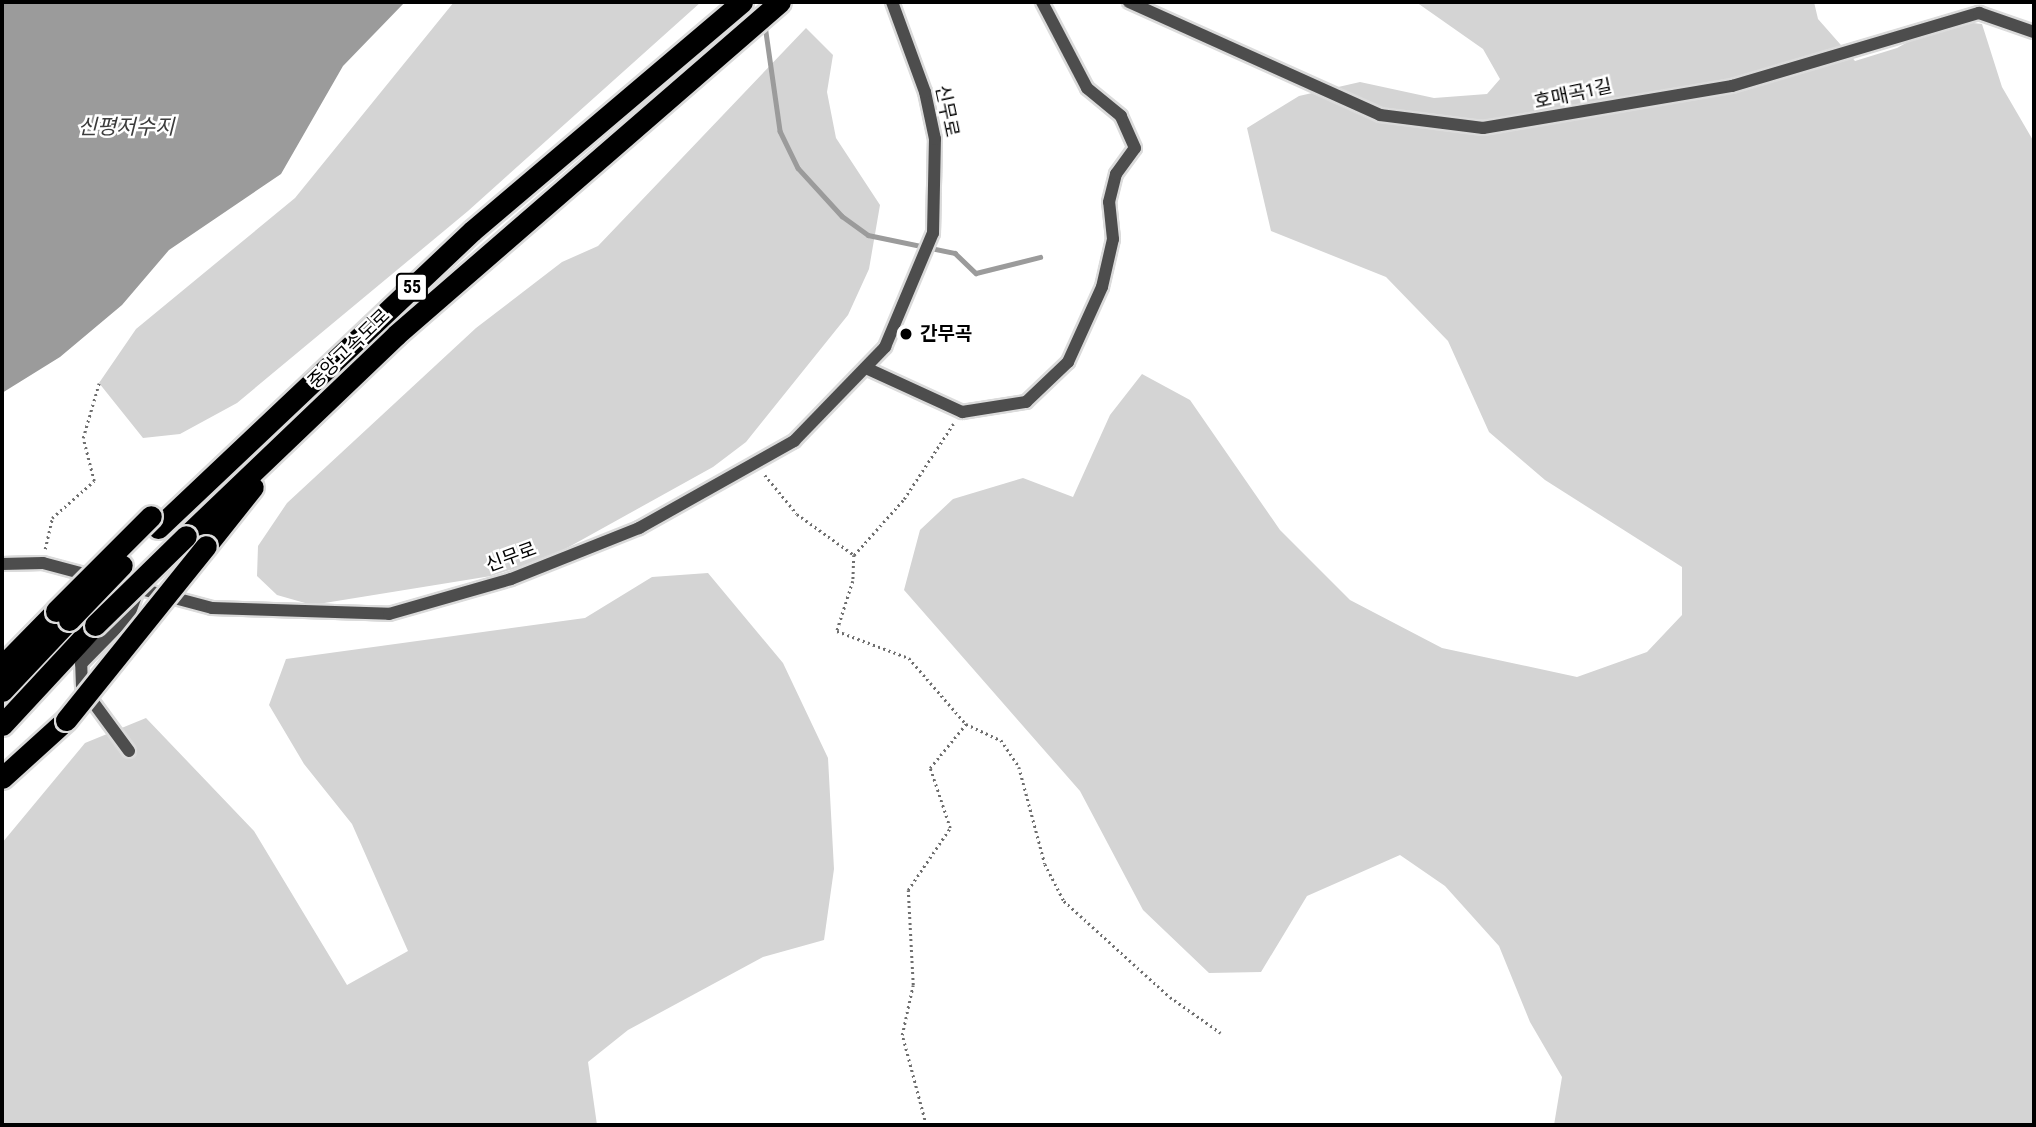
<!DOCTYPE html>
<meta charset="utf-8">
<style>
body{margin:0}
#map{position:relative;width:2036px;height:1127px;overflow:hidden;background:#fff;font-family:"Roboto Condensed","Noto Sans KR",sans-serif}
div>[style]{position:absolute}
.green>*{inset:0;background:#d4d4d4}
.water>*{inset:0;background:#9b9b9b}
.stream>*{height:4.5px;margin:-2.25px;padding:0 2.25px;transform-origin:2.25px;border-radius:2.25px;background:#9b9b9b}
.path>*{height:2.5px;margin-top:-1.25px;transform-origin:0;background:repeating-linear-gradient(90deg,#6f6f6f 0 2px,transparent 0 5.5px)}
.roads{filter:drop-shadow(2px 0 #dbdbdb) drop-shadow(-2px 0 #dbdbdb) drop-shadow(0 2px #dbdbdb) drop-shadow(0 -2px #dbdbdb)}
.minor>*{height:12px;margin:-6px;padding:0 6px;transform-origin:6px;border-radius:6px;background:#4d4d4d}
.highway>*{height:21px;margin:-10.5px;padding:0 10.5px;transform-origin:10.5px;border-radius:10.5px;background:#000}
.bridges{filter:drop-shadow(2px 0 #dbdbdb) drop-shadow(-2px 0 #dbdbdb) drop-shadow(0 2px #dbdbdb) drop-shadow(0 -2px #dbdbdb)}
.highway-bridge>*{height:21px;margin:-10.5px;padding:0 10.5px;transform-origin:10.5px;border-radius:10.5px;background:#000}
.dots>*{width:19px;height:19px;translate:-50% -50%;box-sizing:border-box;border:4px solid #fff;border-radius:50%}
span{translate:-50% -50%;white-space:nowrap;text-align:center;line-height:1.15;-webkit-text-stroke:5px #fff;paint-order:stroke}
.shield-label span{padding:2px 5px;background:#fff;border:2px solid;border-radius:5px;-webkit-text-stroke-width:0}
.shield-label{font-size:18px;color:#000;font-weight:700}
.street-label{font-size:19px;color:#000}
.poi-label{font-size:19px;color:#000;font-weight:700}
.left{translate:0 -50%;text-align:left}
.water-label{font-size:21px;color:#3c3c3c;font-style:italic}
.frame{position:absolute;inset:0;border:4px solid #000;pointer-events:none}
</style>
<div id="map">
<div class="green">
<i style="clip-path:polygon(454px 2px,701px 2px,468px 211px,237px 403px,180px 434px,143px 438px,99px 383px,136px 329px,295px 198px)"></i>
<i style="clip-path:polygon(1416px 2px,1814px 2px,1818px 19px,1855px 61px,1897px 48px,1947px 20px,1982px 24px,2002px 87px,2034px 142px,2034px 1125px,1554px 1125px,1562px 1077px,1530px 1022px,1499px 946px,1445px 886px,1400px 855px,1307px 896px,1261px 972px,1209px 973px,1143px 910px,1080px 791px,904px 590px,920px 530px,953px 499px,1023px 478px,1073px 497px,1110px 415px,1142px 374px,1190px 400px,1280px 530px,1350px 600px,1442px 648px,1577px 677px,1647px 652px,1682px 615px,1682px 567px,1545px 480px,1489px 432px,1448px 341px,1386px 277px,1271px 231px,1247px 128px,1299px 96px,1360px 82px,1434px 98px,1487px 94px,1500px 79px,1483px 49px)"></i>
<i style="clip-path:polygon(806px 28px,833px 55px,827px 92px,836px 138px,880px 205px,869px 269px,848px 315px,746px 442px,713px 467px,549px 558px,491px 576px,312px 605px,277px 595px,257px 576px,258px 546px,287px 503px,476px 328px,562px 262px,598px 246px)"></i>
<i style="clip-path:polygon(708px 573px,783px 663px,828px 758px,834px 869px,824px 940px,763px 957px,628px 1030px,588px 1062px,597px 1125px,2px 1125px,2px 843px,85px 743px,146px 718px,254px 831px,347px 985px,408px 951px,352px 824px,304px 764px,269px 705px,286px 659px,585px 618px,652px 577px)"></i>
</div>
<div class="water">
<i style="clip-path:polygon(2px 2px,405px 2px,343px 66px,281px 174px,169px 250px,122px 305px,60px 357px,2px 393px)"></i>
</div>
<div class="stream">
<i style="left:765px;top:25px;width:107px;rotate:81.9deg"></i>
<i style="left:780px;top:131px;width:41px;rotate:64.1deg"></i>
<i style="left:798px;top:168px;width:65px;rotate:47.5deg"></i>
<i style="left:842px;top:216px;width:32px;rotate:36deg"></i>
<i style="left:868px;top:235px;width:89px;rotate:11.7deg"></i>
<i style="left:955px;top:253px;width:29px;rotate:44deg"></i>
<i style="left:976px;top:273px;width:66px;rotate:-14deg"></i>
</div>
<div class="path">
<i style="left:765px;top:475px;width:50px;rotate:50.6deg"></i>
<i style="left:797px;top:514px;width:70px;rotate:35.7deg"></i>
<i style="left:854px;top:555px;width:26px;rotate:92deg"></i>
<i style="left:853px;top:581px;width:52px;rotate:107.7deg"></i>
<i style="left:837px;top:631px;width:77px;rotate:20.6deg"></i>
<i style="left:909px;top:658px;width:87px;rotate:49.2deg"></i>
<i style="left:966px;top:724px;width:38px;rotate:25deg"></i>
<i style="left:1001px;top:740px;width:32px;rotate:56deg"></i>
<i style="left:1019px;top:767px;width:100px;rotate:75deg"></i>
<i style="left:1045px;top:864px;width:42px;rotate:62.8deg"></i>
<i style="left:1064px;top:901px;width:143px;rotate:42.2deg"></i>
<i style="left:1170px;top:997px;width:62px;rotate:35.2deg"></i>
<i style="left:45px;top:549px;width:32px;rotate:-77deg"></i>
<i style="left:52px;top:518px;width:56px;rotate:-41.4deg"></i>
<i style="left:94px;top:481px;width:44px;rotate:-104.3deg"></i>
<i style="left:83px;top:438px;width:57px;rotate:-73.8deg"></i>
<i style="left:854px;top:555px;width:75px;rotate:-48.2deg"></i>
<i style="left:904px;top:499px;width:90px;rotate:-56.8deg"></i>
<i style="left:926px;top:1125px;width:93px;rotate:-104.9deg"></i>
<i style="left:902px;top:1035px;width:51px;rotate:-77.6deg"></i>
<i style="left:913px;top:985px;width:95px;rotate:-93deg"></i>
<i style="left:908px;top:890px;width:75px;rotate:-55.9deg"></i>
<i style="left:950px;top:828px;width:63px;rotate:-108.4deg"></i>
<i style="left:930px;top:768px;width:57px;rotate:-50.7deg"></i>
</div>
<div class="roads">
<div class="minor">
<i style="left:1129px;top:2px;width:275px;rotate:24.2deg"></i>
<i style="left:1380px;top:115px;width:104px;rotate:7.2deg"></i>
<i style="left:1483px;top:128px;width:253px;rotate:-9.6deg"></i>
<i style="left:1732px;top:86px;width:258px;rotate:-16.5deg"></i>
<i style="left:1979px;top:13px;width:58px;rotate:19.1deg"></i>
<i style="left:866px;top:368px;width:106px;rotate:24.6deg"></i>
<i style="left:962px;top:412px;width:65px;rotate:-8.9deg"></i>
<i style="left:1026px;top:402px;width:58px;rotate:-43.6deg"></i>
<i style="left:1068px;top:362px;width:82px;rotate:-65.6deg"></i>
<i style="left:1102px;top:287px;width:49px;rotate:-77.1deg"></i>
<i style="left:1113px;top:239px;width:37px;rotate:-96deg"></i>
<i style="left:1109px;top:202px;width:29px;rotate:-76deg"></i>
<i style="left:1116px;top:174px;width:32px;rotate:-54deg"></i>
<i style="left:1135px;top:148px;width:35px;rotate:-114deg"></i>
<i style="left:1121px;top:116px;width:44px;rotate:-140.5deg"></i>
<i style="left:1087px;top:88px;width:97px;rotate:-117.6deg"></i>
<i style="left:2px;top:564px;width:41px;rotate:-1.4deg"></i>
<i style="left:43px;top:563px;width:175px;rotate:14.9deg"></i>
<i style="left:212px;top:608px;width:177px;rotate:1.9deg"></i>
<i style="left:389px;top:614px;width:127px;rotate:-16deg"></i>
<i style="left:511px;top:579px;width:138px;rotate:-21.7deg"></i>
<i style="left:639px;top:528px;width:178px;rotate:-29.3deg"></i>
<i style="left:794px;top:441px;width:131px;rotate:-45.9deg"></i>
<i style="left:885px;top:347px;width:124px;rotate:-67.2deg"></i>
<i style="left:933px;top:233px;width:94px;rotate:-88.8deg"></i>
<i style="left:935px;top:139px;width:48px;rotate:-102deg"></i>
<i style="left:925px;top:92px;width:96px;rotate:-110.1deg"></i>
<i style="left:129px;top:751px;width:79px;rotate:-126.3deg"></i>
<i style="left:82px;top:687px;width:23px;rotate:-92deg"></i>
<i style="left:81px;top:664px;width:69px;rotate:-45.6deg"></i>
<i style="left:129px;top:615px;width:29px;rotate:-70deg"></i>
</div>
<div class="highway">
<i style="left:158px;top:528px;width:432px;rotate:-43.4deg"></i>
<i style="left:472px;top:231px;width:354px;rotate:-40.3deg"></i>
<i style="left:186px;top:536px;width:291px;rotate:-43.7deg"></i>
<i style="left:396px;top:335px;width:508px;rotate:-40.93deg"></i>
<i style="left:206px;top:546px;width:75px;rotate:-51.5deg"></i>
<i style="left:2px;top:666px;width:77px;rotate:-45.5deg"></i>
<i style="left:2px;top:691px;width:98px;rotate:-46.7deg"></i>
<i style="left:2px;top:725px;width:137px;rotate:-47.1deg"></i>
<i style="left:2px;top:778px;width:86px;rotate:-42.2deg"></i>
</div>
</div>
<div class="bridges">
<div class="highway-bridge">
<i style="left:56px;top:611px;width:134px;rotate:-45deg"></i>
<i style="left:69px;top:620px;width:76px;rotate:-46.1deg"></i>
<i style="left:95px;top:625px;width:127px;rotate:-44.4deg"></i>
<i style="left:66px;top:720px;width:223px;rotate:-51.2deg"></i>
</div>
</div>
<div class="dots">
<i style="left:906px;top:334px;background:#000"></i>
</div>
<div class="shield-label">
<span style="left:412px;top:287px">55</span>
</div>
<div class="street-label">
<span style="left:1573px;top:94px;rotate:-12deg">호매곡1길</span>
<span style="left:947px;top:111px;rotate:78deg">신무로</span>
<span style="left:349px;top:349px;rotate:-44deg">중앙고속도로</span>
<span style="left:511px;top:557px;rotate:-20deg">신무로</span>
</div>
<div class="poi-label">
<span class="left" style="left:920px;top:334px">간무곡</span>
</div>
<div class="water-label">
<span style="left:126px;top:127px">신평저수지</span>
</div>
<div class="frame"></div>
</div>
